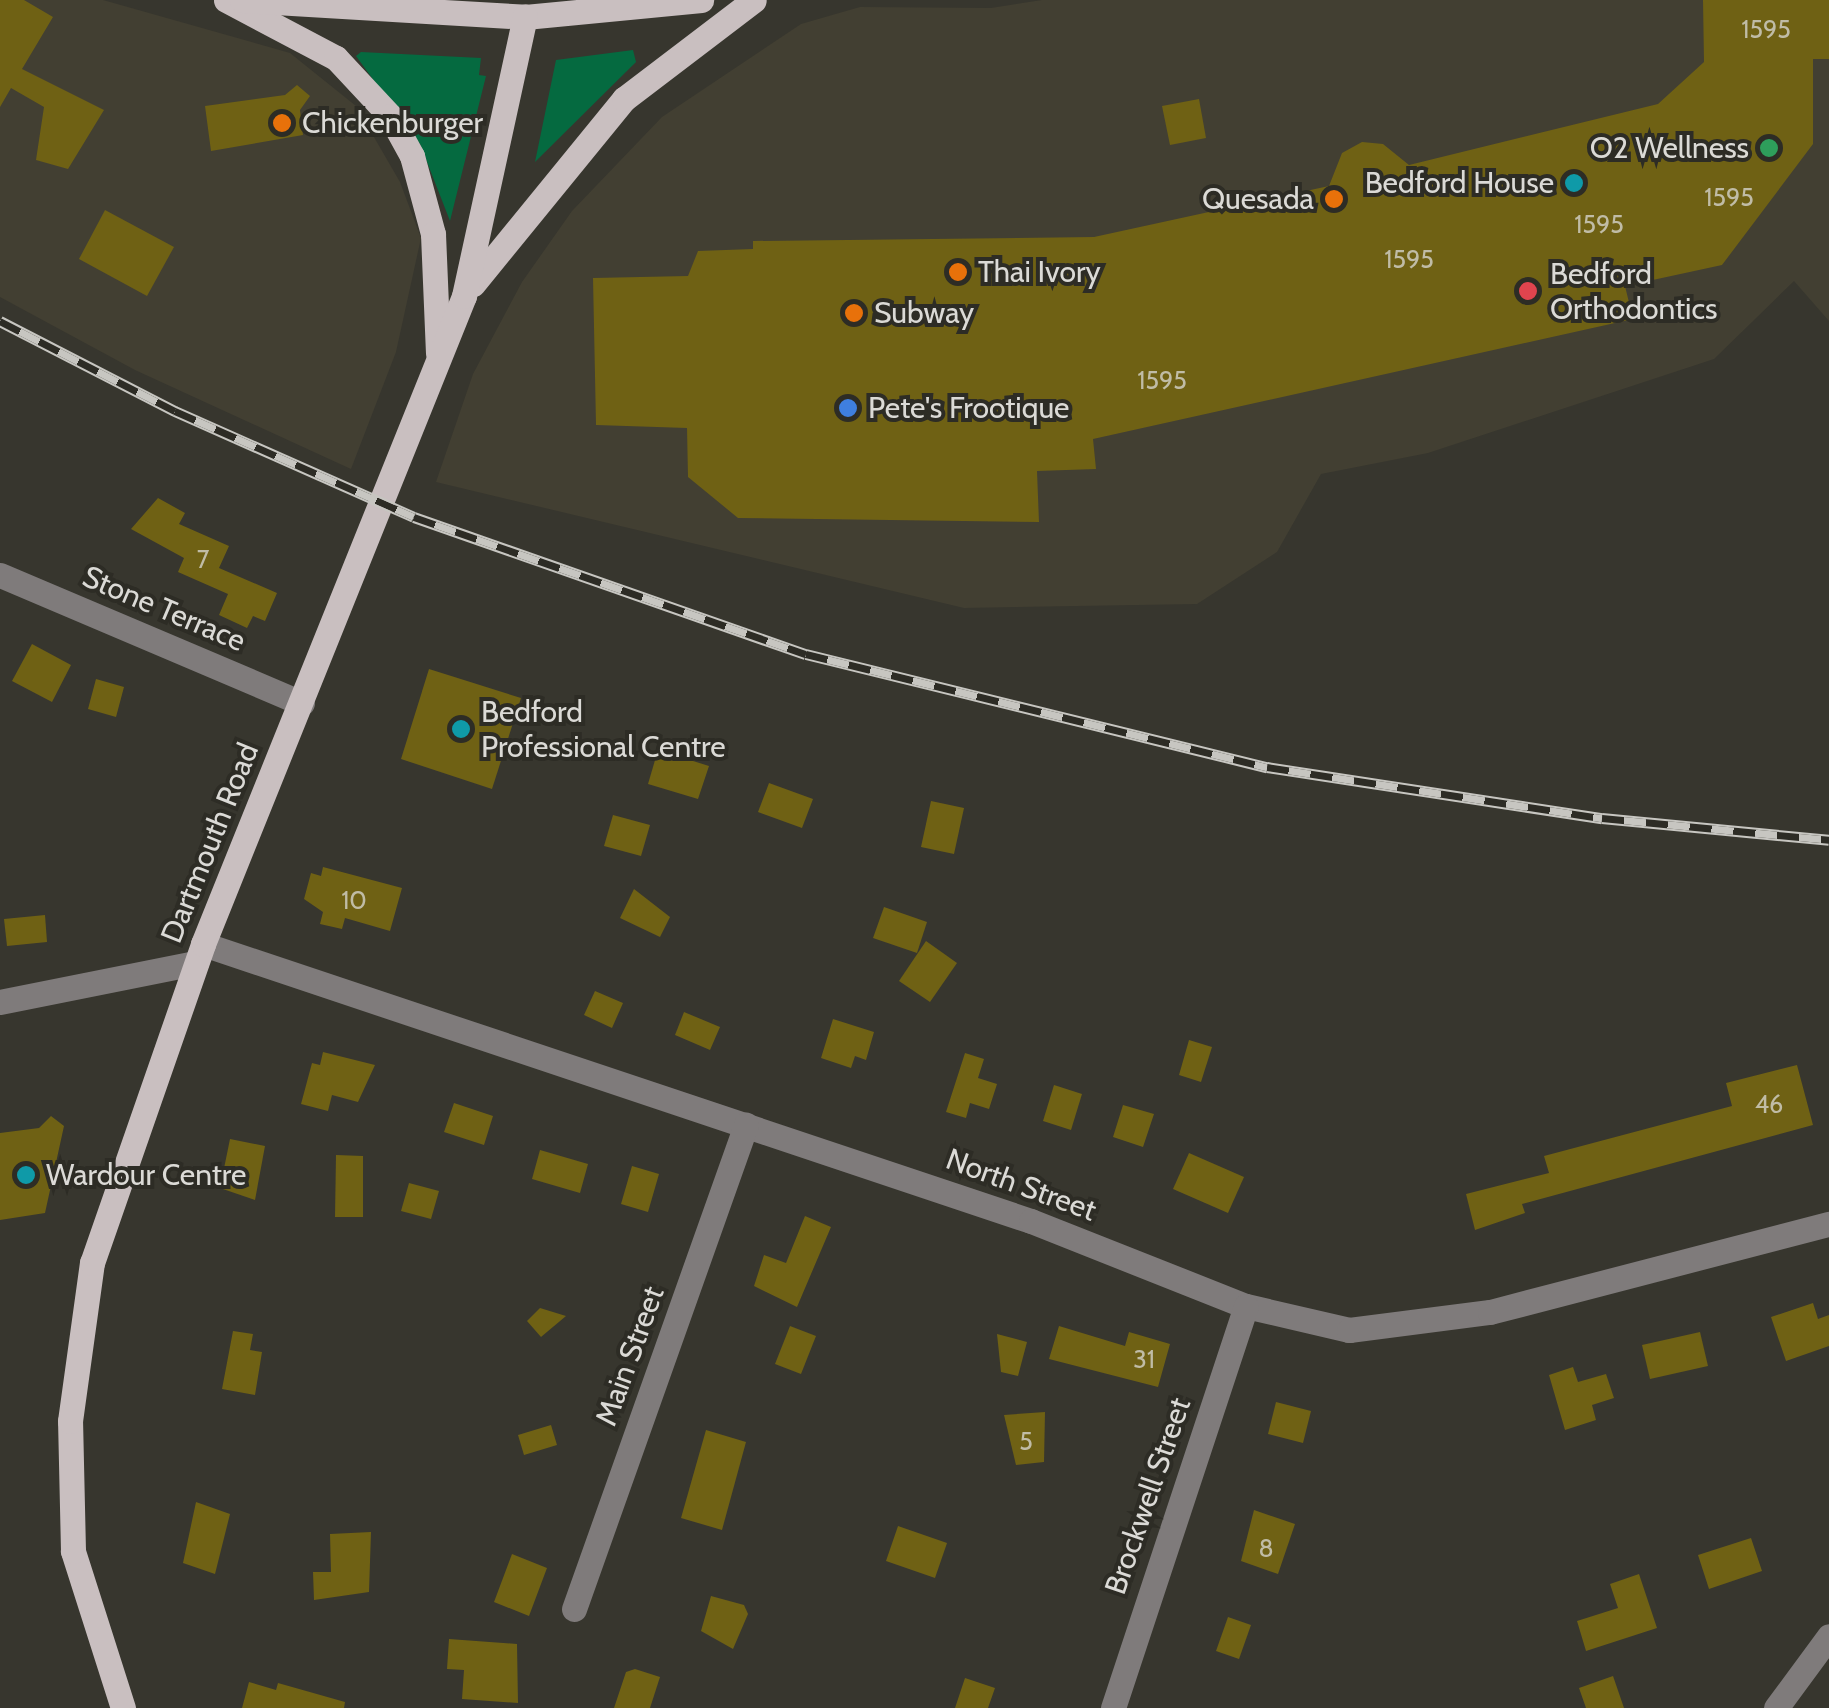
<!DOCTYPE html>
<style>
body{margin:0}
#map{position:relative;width:1829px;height:1708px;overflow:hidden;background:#37362e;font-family:Cabin,sans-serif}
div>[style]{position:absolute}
.built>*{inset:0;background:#423f32}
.green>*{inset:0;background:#056a40}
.building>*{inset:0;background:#6f6114}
.minor>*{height:25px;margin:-12.5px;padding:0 12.5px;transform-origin:12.5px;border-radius:12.5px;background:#7f7b7b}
.major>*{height:25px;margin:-12.5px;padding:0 12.5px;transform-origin:12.5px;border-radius:12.5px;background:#c9bfc0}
.rail>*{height:11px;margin-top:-5.5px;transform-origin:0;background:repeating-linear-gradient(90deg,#2d2c25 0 22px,#c7c6c1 0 44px);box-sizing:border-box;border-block:2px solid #c7c6c1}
.dots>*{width:28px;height:28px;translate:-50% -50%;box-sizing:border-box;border:5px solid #2d2c25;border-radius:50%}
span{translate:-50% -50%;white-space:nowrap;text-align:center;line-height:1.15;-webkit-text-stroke:8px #2d2c25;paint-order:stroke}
.number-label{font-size:25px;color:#c0bca6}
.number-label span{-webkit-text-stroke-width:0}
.poi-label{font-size:30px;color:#dbdad6}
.left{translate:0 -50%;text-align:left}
.right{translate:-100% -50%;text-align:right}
.street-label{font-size:30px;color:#dbdad6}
</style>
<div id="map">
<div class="built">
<i style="clip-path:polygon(0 0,103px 0,290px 53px,356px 106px,400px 182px,421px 238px,396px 352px,351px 469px,135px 370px,0 297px)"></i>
<i style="clip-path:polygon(1042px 0,1829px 0,1829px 321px,1794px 281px,1714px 359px,1428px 453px,1321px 474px,1277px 552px,1197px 604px,964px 608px,436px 482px,473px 374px,522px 282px,572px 211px,662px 117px,801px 24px,860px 7px,991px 8px)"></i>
</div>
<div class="green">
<i style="clip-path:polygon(633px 50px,636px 62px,535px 162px,556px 60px)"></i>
<i style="clip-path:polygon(361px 52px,481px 58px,479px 75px,486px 76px,450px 221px,420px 144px,356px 56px)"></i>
</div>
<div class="building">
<i style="clip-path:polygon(0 0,24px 0,53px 17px,22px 69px,104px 110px,68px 169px,36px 160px,44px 107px,11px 88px,0 107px)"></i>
<i style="clip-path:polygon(1703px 0,1829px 0,1829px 59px,1813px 59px,1813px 144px,1722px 265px,1625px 286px,1633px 319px,1093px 439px,1096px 469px,1037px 471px,1039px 522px,738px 518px,688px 477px,687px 428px,596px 425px,593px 278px,688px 276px,698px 251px,753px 249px,753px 241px,1094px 237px,1329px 186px,1342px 153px,1362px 142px,1383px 144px,1409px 165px,1658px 104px,1704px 62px)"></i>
<i style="clip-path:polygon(297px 85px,310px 96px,300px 110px,303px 135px,211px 151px,205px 106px,285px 95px)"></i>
<i style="clip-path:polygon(1199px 99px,1206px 138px,1170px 145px,1162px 106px)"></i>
<i style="clip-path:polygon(105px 210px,174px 247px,147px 296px,79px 259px)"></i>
<i style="clip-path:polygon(158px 498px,185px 513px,179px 524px,229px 546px,219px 568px,277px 593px,265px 621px,253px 616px,247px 628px,219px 615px,228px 594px,178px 572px,184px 558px,131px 529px)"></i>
<i style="clip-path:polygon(32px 644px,71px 665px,52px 702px,12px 681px)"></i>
<i style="clip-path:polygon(429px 669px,521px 698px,492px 789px,401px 759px)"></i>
<i style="clip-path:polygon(96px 679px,124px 687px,116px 717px,88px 709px)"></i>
<i style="clip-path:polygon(658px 750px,709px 766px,698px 799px,648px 784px)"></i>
<i style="clip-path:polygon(769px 783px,813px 799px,802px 828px,758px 812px)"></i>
<i style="clip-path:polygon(931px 801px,964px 808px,954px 854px,921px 847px)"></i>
<i style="clip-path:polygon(613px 815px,650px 825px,641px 856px,604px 846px)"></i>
<i style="clip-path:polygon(323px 867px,402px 888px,390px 931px,345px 918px,342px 929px,320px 924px,323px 912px,304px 899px,311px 873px,321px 876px)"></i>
<i style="clip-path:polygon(634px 889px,670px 917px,660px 937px,620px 918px)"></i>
<i style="clip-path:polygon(884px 907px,927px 922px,917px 953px,873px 938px)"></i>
<i style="clip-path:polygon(45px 915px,47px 942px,7px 946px,4px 919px)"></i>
<i style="clip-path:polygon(926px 941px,957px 963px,930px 1002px,899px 981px)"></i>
<i style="clip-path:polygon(595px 991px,623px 1003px,612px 1028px,584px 1015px)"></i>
<i style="clip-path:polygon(684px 1012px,720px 1027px,710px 1050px,675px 1035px)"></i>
<i style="clip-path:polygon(833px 1019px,874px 1032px,866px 1060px,855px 1056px,851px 1068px,821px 1058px)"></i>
<i style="clip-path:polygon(1189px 1040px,1212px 1047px,1201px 1082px,1179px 1075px)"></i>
<i style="clip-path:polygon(323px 1052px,375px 1065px,358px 1102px,332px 1095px,328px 1111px,301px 1104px,312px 1063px,320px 1065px)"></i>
<i style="clip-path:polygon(965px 1053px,984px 1059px,978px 1078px,997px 1084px,989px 1109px,970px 1103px,966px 1118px,946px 1112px)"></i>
<i style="clip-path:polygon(1797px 1065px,1813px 1125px,1522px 1204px,1525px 1213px,1475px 1230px,1466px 1194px,1549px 1173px,1544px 1156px,1732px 1106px,1726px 1083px)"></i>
<i style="clip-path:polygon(1054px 1085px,1082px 1094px,1071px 1130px,1043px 1121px)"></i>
<i style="clip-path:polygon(454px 1103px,493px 1116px,484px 1145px,444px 1132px)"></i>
<i style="clip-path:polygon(1123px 1105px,1154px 1114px,1143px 1147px,1113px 1137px)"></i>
<i style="clip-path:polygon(51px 1116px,64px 1126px,45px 1213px,0 1220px,0 1133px,39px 1128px)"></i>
<i style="clip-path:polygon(230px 1139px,265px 1146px,255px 1200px,220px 1188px)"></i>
<i style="clip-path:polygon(540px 1150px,588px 1164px,580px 1193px,532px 1179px)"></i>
<i style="clip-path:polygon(1189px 1153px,1244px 1177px,1228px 1213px,1173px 1189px)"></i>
<i style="clip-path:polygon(336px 1155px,363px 1156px,363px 1217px,335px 1217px)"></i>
<i style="clip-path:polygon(632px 1166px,659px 1174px,648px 1212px,621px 1204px)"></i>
<i style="clip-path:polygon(409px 1183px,439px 1191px,431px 1219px,401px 1211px)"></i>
<i style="clip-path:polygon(805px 1216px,831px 1227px,797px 1307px,754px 1286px,764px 1255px,786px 1263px)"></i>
<i style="clip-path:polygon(1813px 1303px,1818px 1319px,1829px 1315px,1829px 1346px,1786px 1361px,1771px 1317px)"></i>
<i style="clip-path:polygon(540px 1308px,566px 1316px,541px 1337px,527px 1321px)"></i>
<i style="clip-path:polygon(790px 1326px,816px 1336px,801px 1374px,775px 1364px)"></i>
<i style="clip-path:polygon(1059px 1326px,1125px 1346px,1129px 1332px,1170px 1344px,1158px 1387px,1049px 1359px)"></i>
<i style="clip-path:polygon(233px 1331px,253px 1334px,250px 1350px,262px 1352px,255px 1395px,222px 1389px)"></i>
<i style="clip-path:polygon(1700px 1332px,1708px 1366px,1650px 1379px,1642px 1345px)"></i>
<i style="clip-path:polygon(997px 1334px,1027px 1342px,1018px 1376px,1001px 1372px)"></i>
<i style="clip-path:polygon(1573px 1367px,1578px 1382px,1606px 1374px,1614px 1398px,1592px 1405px,1596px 1420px,1565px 1430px,1549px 1375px)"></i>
<i style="clip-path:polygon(1276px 1402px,1311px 1411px,1303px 1443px,1268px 1434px)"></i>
<i style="clip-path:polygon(1045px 1412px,1044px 1462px,1016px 1465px,1004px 1415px)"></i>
<i style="clip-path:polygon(551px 1425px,557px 1445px,524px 1455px,518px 1435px)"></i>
<i style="clip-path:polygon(706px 1430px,746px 1442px,722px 1530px,681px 1518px)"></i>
<i style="clip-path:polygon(196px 1502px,230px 1514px,215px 1574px,183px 1563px)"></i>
<i style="clip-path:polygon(1254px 1510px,1295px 1524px,1278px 1574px,1241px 1561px)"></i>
<i style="clip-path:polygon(898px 1526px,947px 1543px,935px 1578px,886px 1561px)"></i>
<i style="clip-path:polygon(371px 1532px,369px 1592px,314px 1600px,313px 1572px,331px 1572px,330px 1534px)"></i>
<i style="clip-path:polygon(1751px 1538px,1762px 1571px,1709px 1589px,1698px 1555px)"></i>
<i style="clip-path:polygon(512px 1554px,547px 1568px,529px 1616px,494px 1602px)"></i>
<i style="clip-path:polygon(1639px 1574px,1657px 1628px,1586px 1651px,1577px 1621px,1618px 1608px,1610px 1584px)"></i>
<i style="clip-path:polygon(711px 1596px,744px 1605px,748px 1614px,733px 1649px,701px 1631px)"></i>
<i style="clip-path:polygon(1228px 1617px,1251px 1625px,1239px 1659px,1216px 1651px)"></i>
<i style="clip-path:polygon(449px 1639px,517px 1644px,518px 1703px,462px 1699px,464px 1670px,447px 1669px)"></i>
<i style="clip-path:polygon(635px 1669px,660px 1677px,650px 1708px,614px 1708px,626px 1672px)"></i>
<i style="clip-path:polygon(1613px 1676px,1624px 1708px,1586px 1708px,1579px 1688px)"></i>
<i style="clip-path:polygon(965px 1678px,995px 1688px,988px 1708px,955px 1708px)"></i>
<i style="clip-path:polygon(249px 1682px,276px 1690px,278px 1683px,345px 1702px,344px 1708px,242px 1708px)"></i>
</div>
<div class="minor">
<i style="left:0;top:575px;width:328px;rotate:23deg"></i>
<i style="left:203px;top:944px;width:873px;rotate:18.5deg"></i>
<i style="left:1031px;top:1221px;width:231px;rotate:21.6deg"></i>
<i style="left:1246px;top:1306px;width:106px;rotate:13.1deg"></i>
<i style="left:1349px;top:1330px;width:142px;rotate:-7.3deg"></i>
<i style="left:1490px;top:1312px;width:350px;rotate:-14.6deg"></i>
<i style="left:0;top:1002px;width:200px;rotate:-11.3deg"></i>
<i style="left:574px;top:1609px;width:514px;rotate:-70.44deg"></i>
<i style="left:1113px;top:1708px;width:423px;rotate:-71.7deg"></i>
<i style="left:1776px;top:1708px;width:89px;rotate:-53.6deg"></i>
</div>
<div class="major">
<i style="left:226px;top:0;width:124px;rotate:27.8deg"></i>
<i style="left:336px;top:58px;width:79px;rotate:47deg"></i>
<i style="left:390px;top:116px;width:46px;rotate:61.2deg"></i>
<i style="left:412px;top:156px;width:81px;rotate:74.9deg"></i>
<i style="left:433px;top:234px;width:119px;rotate:87.6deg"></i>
<i style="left:242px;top:0;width:284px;rotate:3.4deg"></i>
<i style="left:525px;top:17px;width:177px;rotate:-5.5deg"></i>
<i style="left:473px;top:284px;width:239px;rotate:-50.8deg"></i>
<i style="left:624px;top:99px;width:163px;rotate:-37.3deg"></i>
<i style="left:123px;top:1708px;width:165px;rotate:-107.7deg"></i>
<i style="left:73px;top:1551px;width:130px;rotate:-91.3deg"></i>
<i style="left:70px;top:1421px;width:160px;rotate:-82.1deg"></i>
<i style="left:92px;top:1263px;width:338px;rotate:-70.8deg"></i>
<i style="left:203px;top:944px;width:699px;rotate:-68.06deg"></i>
<i style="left:464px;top:296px;width:286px;rotate:-77.7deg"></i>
</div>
<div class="rail">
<i style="left:0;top:321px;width:197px;rotate:27.2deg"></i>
<i style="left:175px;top:411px;width:261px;rotate:23.9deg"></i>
<i style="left:414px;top:517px;width:415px;rotate:19.3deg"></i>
<i style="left:806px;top:654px;width:475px;rotate:13.8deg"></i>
<i style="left:1267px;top:767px;width:339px;rotate:8.7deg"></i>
<i style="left:1602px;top:818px;width:228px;rotate:5.5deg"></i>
</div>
<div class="dots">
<i style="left:282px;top:123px;background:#e8710a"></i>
<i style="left:1769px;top:148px;background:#2e9e5b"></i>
<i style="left:1574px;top:183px;background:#0f9aa8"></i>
<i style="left:1334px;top:199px;background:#e8710a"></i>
<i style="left:958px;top:272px;background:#e8710a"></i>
<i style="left:1528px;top:291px;background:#e0444e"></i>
<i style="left:854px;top:313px;background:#e8710a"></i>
<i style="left:848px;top:408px;background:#3f7fe0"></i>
<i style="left:461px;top:729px;background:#0f9aa8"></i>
<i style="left:26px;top:1175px;background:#0f9aa8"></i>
</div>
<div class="number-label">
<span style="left:1766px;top:29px">1595</span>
<span style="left:1729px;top:197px">1595</span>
<span style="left:1599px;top:224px">1595</span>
<span style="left:1409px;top:259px">1595</span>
<span style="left:1162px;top:380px">1595</span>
<span style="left:203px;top:559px">7</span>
<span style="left:354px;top:900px">10</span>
<span style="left:1769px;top:1104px">46</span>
<span style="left:1144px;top:1359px">31</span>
<span style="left:1026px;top:1441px">5</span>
<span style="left:1266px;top:1548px">8</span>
</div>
<div class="poi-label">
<span class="left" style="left:302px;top:123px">Chickenburger</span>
<span class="right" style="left:1749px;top:148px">O2 Wellness</span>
<span class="right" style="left:1554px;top:183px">Bedford House</span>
<span class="right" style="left:1314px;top:199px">Quesada</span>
<span class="left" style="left:978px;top:272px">Thai Ivory</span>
<span class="left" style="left:1550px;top:291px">Bedford<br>Orthodontics</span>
<span class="left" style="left:874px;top:313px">Subway</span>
<span class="left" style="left:868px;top:408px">Pete's Frootique</span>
<span class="left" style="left:481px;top:729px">Bedford<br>Professional Centre</span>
<span class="left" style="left:46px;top:1175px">Wardour Centre</span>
</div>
<div class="street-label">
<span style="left:164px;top:609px;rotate:23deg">Stone Terrace</span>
<span style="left:210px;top:843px;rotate:-68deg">Dartmouth Road</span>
<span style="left:1021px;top:1185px;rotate:20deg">North Street</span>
<span style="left:630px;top:1356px;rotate:-70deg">Main Street</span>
<span style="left:1148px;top:1496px;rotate:-71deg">Brockwell Street</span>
</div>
</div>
